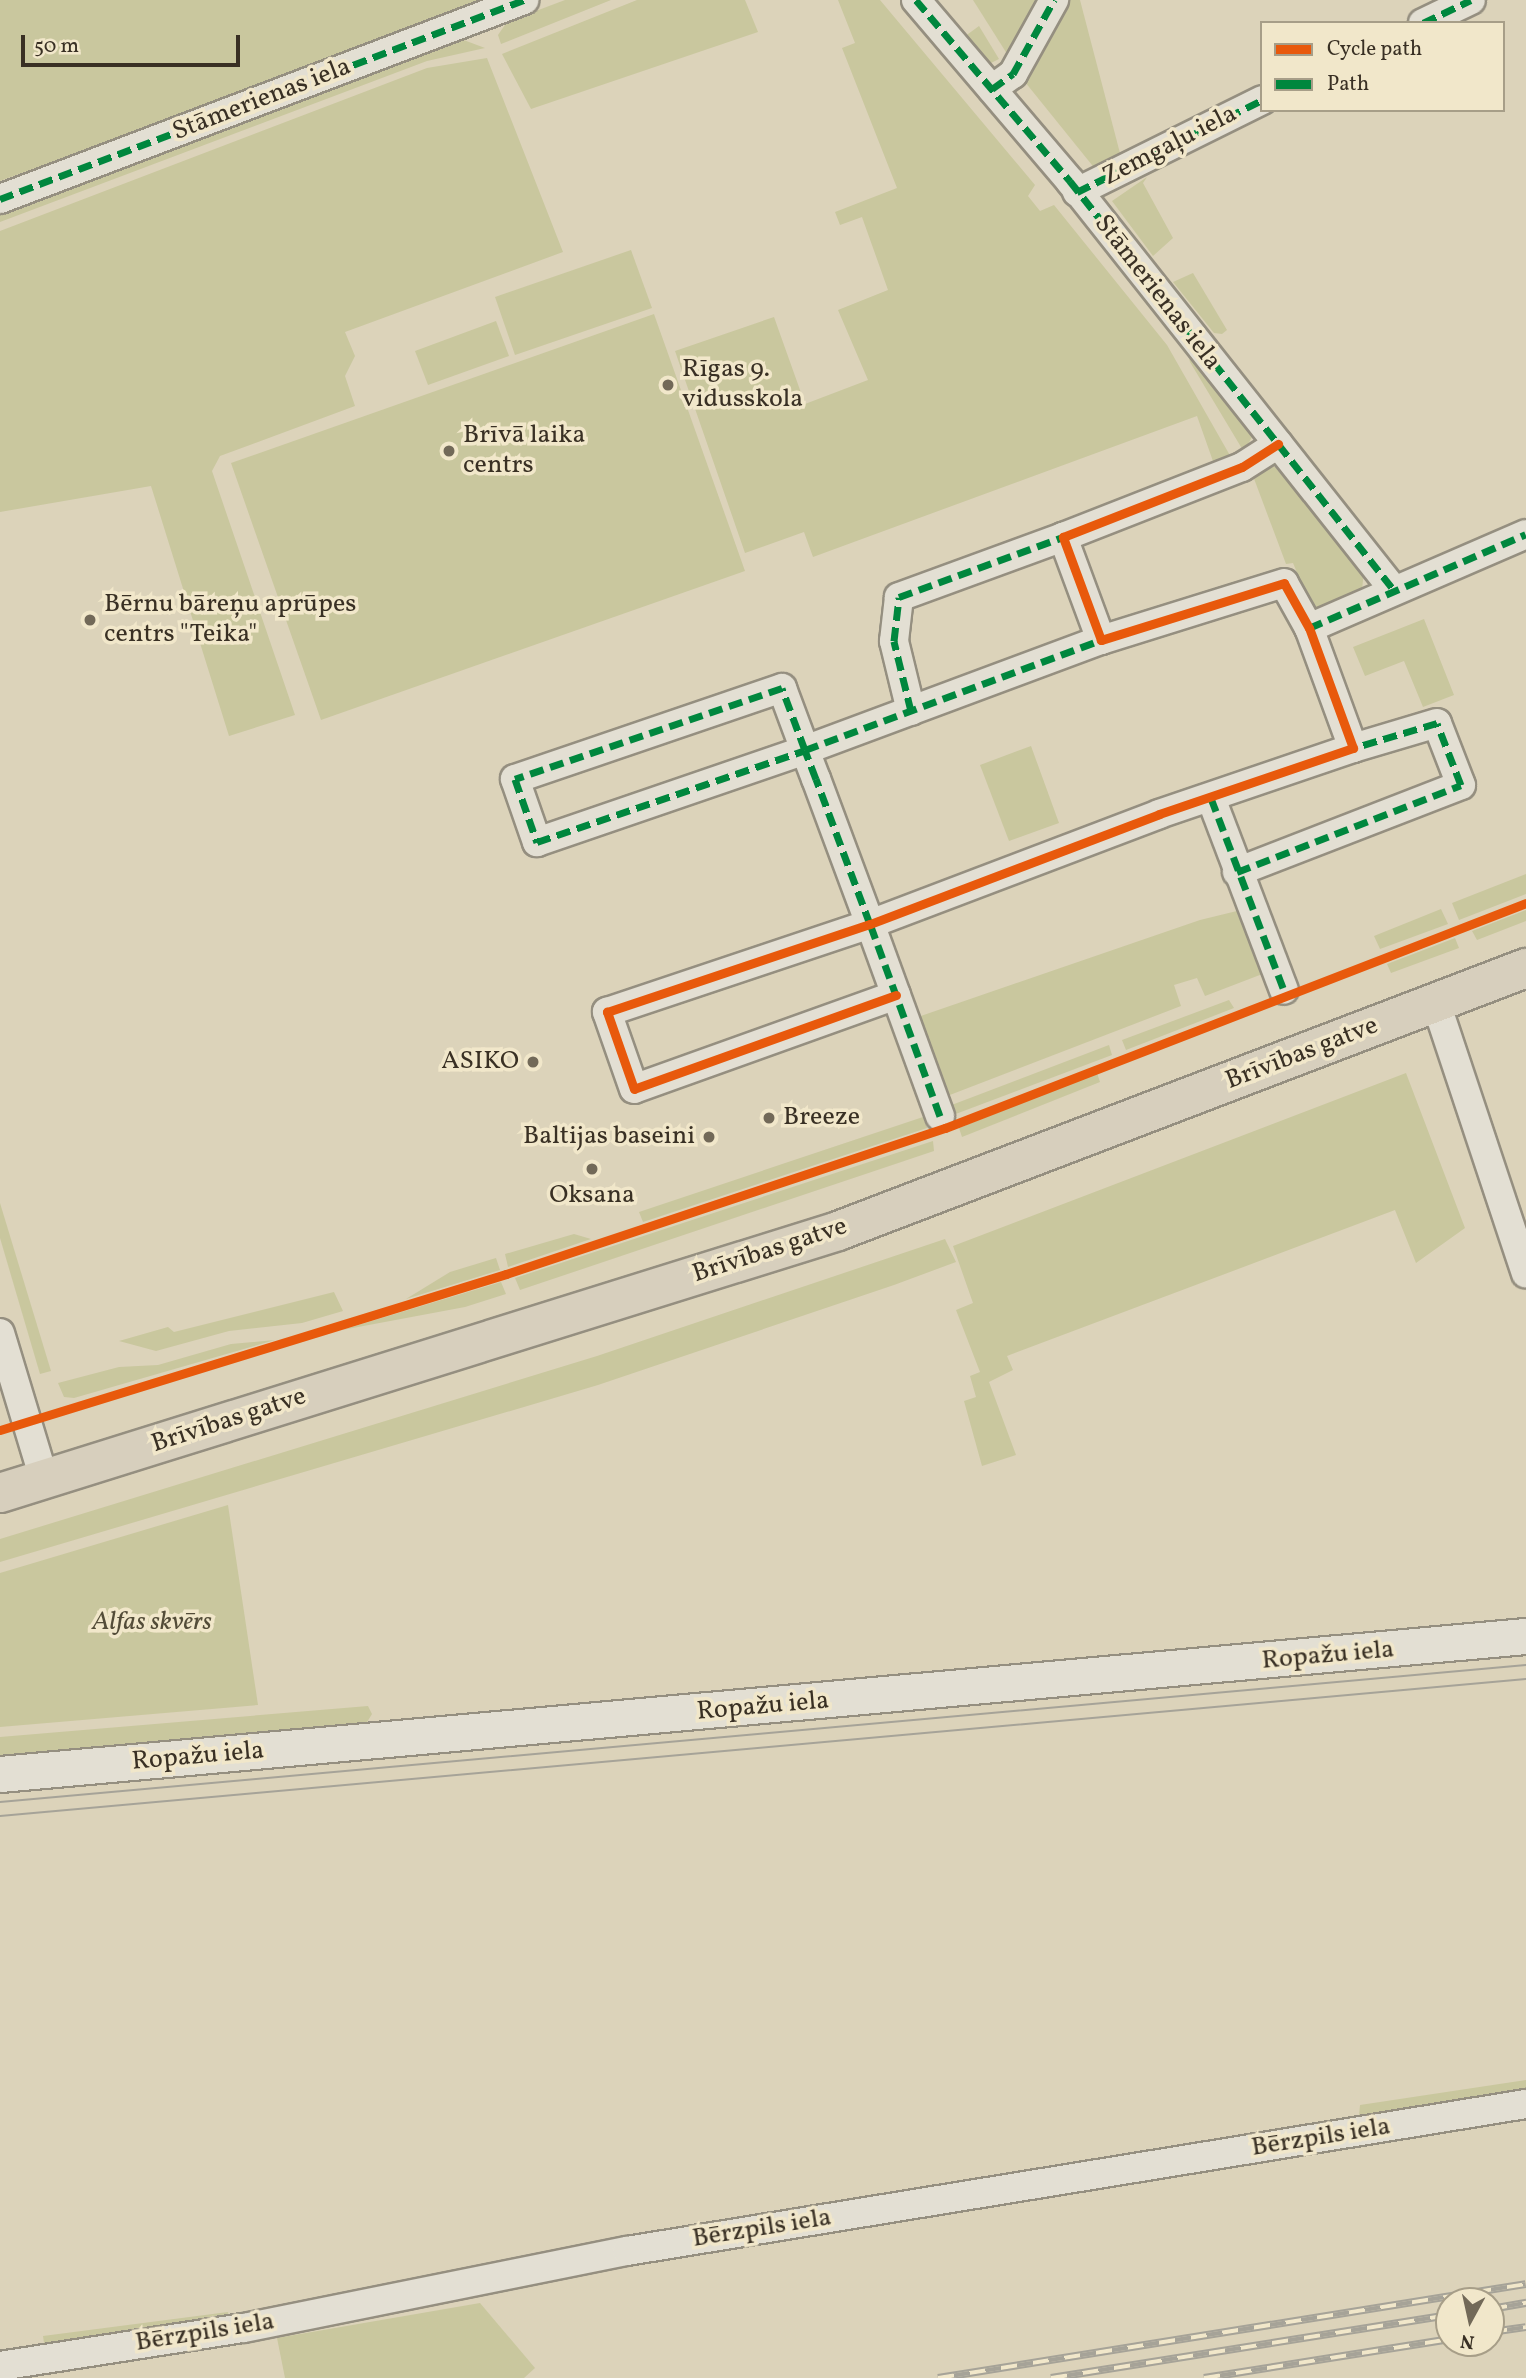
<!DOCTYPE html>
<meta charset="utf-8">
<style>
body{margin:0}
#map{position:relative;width:1526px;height:2378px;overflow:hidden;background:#dcd3ba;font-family:Vollkorn,serif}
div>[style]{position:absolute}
.green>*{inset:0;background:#c9c79e}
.roads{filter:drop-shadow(2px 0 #958f80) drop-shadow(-2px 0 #958f80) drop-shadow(0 2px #958f80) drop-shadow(0 -2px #958f80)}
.minor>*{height:28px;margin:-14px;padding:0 14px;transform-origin:14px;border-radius:14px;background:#e3dfd3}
.tertiary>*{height:35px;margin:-17.5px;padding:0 17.5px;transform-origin:17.5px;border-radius:17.5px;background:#e3dfd3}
.trunk>*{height:38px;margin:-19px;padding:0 19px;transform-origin:19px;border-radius:19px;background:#d7cfbd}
.tram>*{height:2px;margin:-1px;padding:0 1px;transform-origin:1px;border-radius:1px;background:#a6a398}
.rail>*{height:8px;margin-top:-4px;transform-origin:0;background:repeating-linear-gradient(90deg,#f1e7ca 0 16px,#a6a398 0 32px);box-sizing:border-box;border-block:2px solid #a6a398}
.quiet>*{height:7px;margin-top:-3.5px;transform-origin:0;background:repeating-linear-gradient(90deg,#00873e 0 14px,transparent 0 21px)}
.cycleway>*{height:9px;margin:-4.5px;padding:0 4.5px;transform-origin:4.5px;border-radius:4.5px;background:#e8590c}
.dots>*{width:19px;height:19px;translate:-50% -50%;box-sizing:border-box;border:4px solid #f1e7ca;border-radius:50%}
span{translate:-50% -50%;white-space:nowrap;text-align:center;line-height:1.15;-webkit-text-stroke:7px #f1e7ca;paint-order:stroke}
.street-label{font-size:26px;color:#393024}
.poi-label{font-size:26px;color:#393024}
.left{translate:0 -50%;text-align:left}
.right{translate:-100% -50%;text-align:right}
.park-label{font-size:26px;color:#534c38;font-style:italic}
.legend{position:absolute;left:1260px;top:21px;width:245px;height:91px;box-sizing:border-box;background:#f1e7ca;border:2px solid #a79e88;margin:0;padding:9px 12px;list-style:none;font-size:21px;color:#393024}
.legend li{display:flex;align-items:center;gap:14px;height:35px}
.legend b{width:35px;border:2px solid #a79e88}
.north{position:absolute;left:1435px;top:2287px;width:70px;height:70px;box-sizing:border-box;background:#f1e7ca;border:2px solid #a79e88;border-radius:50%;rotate:188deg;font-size:19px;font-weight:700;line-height:28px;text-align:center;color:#393024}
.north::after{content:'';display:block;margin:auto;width:24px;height:32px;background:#726958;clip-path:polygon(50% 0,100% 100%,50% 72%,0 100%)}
.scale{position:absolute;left:21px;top:35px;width:219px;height:32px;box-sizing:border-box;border:4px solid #393024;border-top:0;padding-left:9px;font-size:21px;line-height:24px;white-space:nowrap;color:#393024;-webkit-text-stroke:5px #f1e7ca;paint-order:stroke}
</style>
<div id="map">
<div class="green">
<i style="clip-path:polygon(0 0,477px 0,479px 5px,0 181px)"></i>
<i style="clip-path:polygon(565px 0,611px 0,501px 44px,498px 35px,507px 22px)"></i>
<i style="clip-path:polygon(637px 0,745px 0,758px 32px,531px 109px,502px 54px)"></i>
<i style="clip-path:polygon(838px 0,880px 0,1035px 185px,1028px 196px,1040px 211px,1054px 205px,1167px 345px,1232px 459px,1214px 464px,1197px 416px,813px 557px,804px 532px,745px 553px,675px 351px,774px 317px,805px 404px,868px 380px,838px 310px,888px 290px,862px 217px,840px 225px,835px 212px,897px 188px,842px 48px,855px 43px)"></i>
<i style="clip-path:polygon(973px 0,1042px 0,1009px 57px)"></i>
<i style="clip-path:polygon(1068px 0,1080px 0,1121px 157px,1096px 170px,1025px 82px)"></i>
<i style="clip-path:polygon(979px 26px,999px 59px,991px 63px,964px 37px)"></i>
<i style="clip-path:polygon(461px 39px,485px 48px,427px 61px,0 222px,0 211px)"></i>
<i style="clip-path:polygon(487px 58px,563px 252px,345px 332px,355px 356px,345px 376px,355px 406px,220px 456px,212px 471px,295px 715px,229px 736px,151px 486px,0 512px,0 231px,427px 68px)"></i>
<i style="clip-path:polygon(1147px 177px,1143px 183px,1173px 238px,1153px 256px,1112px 201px)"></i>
<i style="clip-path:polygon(631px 250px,652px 308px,515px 355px,495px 297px)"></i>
<i style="clip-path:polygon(1193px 273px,1227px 330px,1222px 334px,1214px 333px,1173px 282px)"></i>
<i style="clip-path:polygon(654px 314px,745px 571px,321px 720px,231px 463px)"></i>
<i style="clip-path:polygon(496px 321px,509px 356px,428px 385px,415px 351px)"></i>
<i style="clip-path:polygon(1189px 358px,1253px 435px,1244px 452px,1190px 362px)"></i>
<i style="clip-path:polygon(1275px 467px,1364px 572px,1362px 589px,1350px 602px,1316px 618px,1293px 563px,1286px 564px,1253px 476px,1256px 469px)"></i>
<i style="clip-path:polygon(1424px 619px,1454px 695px,1423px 707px,1404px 661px,1365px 676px,1353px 647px)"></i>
<i style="clip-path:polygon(1031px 746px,1059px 823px,1009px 841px,980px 765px)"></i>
<i style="clip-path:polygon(1526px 874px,1526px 894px,1459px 920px,1452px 903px)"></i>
<i style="clip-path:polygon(1441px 909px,1448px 924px,1380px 949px,1374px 936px)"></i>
<i style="clip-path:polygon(1241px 910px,1265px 973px,1205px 996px,1197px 978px,1174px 985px,1181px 1006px,942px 1098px,915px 1018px,1200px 920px)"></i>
<i style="clip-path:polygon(1526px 910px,1526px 921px,1477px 940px,1472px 931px)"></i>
<i style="clip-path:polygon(1455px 938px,1459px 948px,1391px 973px,1387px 964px)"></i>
<i style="clip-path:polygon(1229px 1000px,1234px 1008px,1126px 1050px,1122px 1040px)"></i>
<i style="clip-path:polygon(1109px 1045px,1112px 1055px,953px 1115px,949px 1106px)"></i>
<i style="clip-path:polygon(1097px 1073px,1100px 1082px,962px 1137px,959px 1128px)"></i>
<i style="clip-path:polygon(1406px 1073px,1465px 1228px,1416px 1263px,1395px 1210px,1007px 1356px,1013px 1370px,989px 1382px,1016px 1455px,982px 1466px,964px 1401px,976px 1397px,970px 1376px,980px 1372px,956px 1310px,973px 1303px,953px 1246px)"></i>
<i style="clip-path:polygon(923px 1117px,927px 1128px,643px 1222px,639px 1212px)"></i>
<i style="clip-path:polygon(933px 1141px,934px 1151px,520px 1290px,515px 1278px)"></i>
<i style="clip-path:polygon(0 1203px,51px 1371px,40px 1374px,0 1238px)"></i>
<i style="clip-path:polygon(574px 1234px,591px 1239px,508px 1267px,505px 1254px)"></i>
<i style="clip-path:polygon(945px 1239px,956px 1262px,894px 1285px,598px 1385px,0 1562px,0 1539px,597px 1356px)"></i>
<i style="clip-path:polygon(496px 1258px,500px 1270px,406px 1299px,450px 1272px)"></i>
<i style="clip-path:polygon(501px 1282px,506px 1294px,465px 1307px,342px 1330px)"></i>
<i style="clip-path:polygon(334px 1292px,343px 1311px,302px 1323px,229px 1331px,156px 1351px,119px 1341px,168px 1327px,174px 1332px)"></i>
<i style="clip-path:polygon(275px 1340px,74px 1398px,64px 1397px,58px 1383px,119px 1367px,158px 1365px,231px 1344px)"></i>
<i style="clip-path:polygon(228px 1505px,258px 1705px,0 1727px,0 1573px)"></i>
<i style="clip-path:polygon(368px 1706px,372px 1714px,364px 1727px,0 1757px,0 1737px)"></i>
<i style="clip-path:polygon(1526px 2080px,1526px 2091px,1359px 2116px,1360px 2105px)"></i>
<i style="clip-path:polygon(480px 2303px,535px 2368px,524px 2378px,285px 2378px,277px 2338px)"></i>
<i style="clip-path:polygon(228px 2312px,229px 2319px,44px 2343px,43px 2336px)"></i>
</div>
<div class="roads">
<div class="minor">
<i style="left:916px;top:0;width:238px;rotate:49.6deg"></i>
<i style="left:1070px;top:181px;width:520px;rotate:51.63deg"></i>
<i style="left:1423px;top:23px;width:53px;rotate:-25.6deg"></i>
<i style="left:992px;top:89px;width:26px;rotate:-36deg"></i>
<i style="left:1013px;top:74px;width:85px;rotate:-61deg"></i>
<i style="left:1077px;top:192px;width:207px;rotate:-26.4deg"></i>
<i style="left:0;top:199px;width:561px;rotate:-20.8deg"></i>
<i style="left:1309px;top:628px;width:236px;rotate:-23.4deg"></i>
<i style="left:911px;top:711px;width:72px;rotate:-103.7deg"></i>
<i style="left:894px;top:641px;width:44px;rotate:-83.5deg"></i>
<i style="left:899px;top:597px;width:175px;rotate:-20.1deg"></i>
<i style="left:1211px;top:798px;width:205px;rotate:69.2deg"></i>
<i style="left:1237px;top:872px;width:240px;rotate:-21.2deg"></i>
<i style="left:1461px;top:785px;width:66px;rotate:-111.2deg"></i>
<i style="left:1437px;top:723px;width:88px;rotate:163.4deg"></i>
<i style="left:896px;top:995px;width:278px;rotate:160.3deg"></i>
<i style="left:634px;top:1089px;width:82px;rotate:-109.3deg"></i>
<i style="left:607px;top:1012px;width:277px;rotate:-18.5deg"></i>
<i style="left:870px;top:924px;width:309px;rotate:-20.8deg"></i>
<i style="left:1159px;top:814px;width:205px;rotate:-18.8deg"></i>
<i style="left:1353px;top:748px;width:128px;rotate:-110.1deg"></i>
<i style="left:1309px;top:628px;width:51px;rotate:-119.1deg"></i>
<i style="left:1284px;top:583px;width:192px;rotate:162.7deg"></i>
<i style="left:1101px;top:640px;width:110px;rotate:-110.3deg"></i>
<i style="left:1063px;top:537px;width:192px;rotate:-21.4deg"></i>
<i style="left:1242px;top:467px;width:43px;rotate:-32.6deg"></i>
<i style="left:1436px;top:1003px;width:285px;rotate:71.6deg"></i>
<i style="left:940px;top:1116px;width:204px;rotate:-110deg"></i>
<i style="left:870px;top:924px;width:155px;rotate:-110.4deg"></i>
<i style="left:816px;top:779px;width:31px;rotate:-111deg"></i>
<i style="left:805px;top:750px;width:66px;rotate:-110.4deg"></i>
<i style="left:782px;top:688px;width:282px;rotate:161.2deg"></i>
<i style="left:515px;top:779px;width:67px;rotate:70.8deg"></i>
<i style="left:537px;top:842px;width:283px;rotate:-18.9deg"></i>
<i style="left:805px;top:750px;width:316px;rotate:-20.4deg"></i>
<i style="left:0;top:1333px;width:152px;rotate:73.2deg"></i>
<i style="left:0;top:2366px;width:247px;rotate:-8.9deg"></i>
<i style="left:244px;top:2328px;width:391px;rotate:-11.4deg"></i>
<i style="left:627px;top:2251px;width:911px;rotate:-9.29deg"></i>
</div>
<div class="tertiary">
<i style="left:0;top:1774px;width:1532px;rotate:-5.17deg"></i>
</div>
<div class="trunk">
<i style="left:0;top:1493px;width:878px;rotate:-17.36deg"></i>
<i style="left:838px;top:1231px;width:737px;rotate:-20.92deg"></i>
</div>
</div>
<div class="tram">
<i style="left:0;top:1802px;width:1532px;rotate:-5.13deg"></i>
<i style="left:0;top:1816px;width:1532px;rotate:-5.13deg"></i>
</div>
<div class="rail">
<i style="left:1491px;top:2309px;width:36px;rotate:-10deg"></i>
<i style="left:1491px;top:2332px;width:35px;rotate:-8deg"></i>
<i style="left:938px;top:2378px;width:595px;rotate:-9.08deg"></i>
<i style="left:1051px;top:2378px;width:403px;rotate:-9deg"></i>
<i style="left:1204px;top:2378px;width:248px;rotate:-9deg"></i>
</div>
<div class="quiet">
<i style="left:916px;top:0;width:238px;rotate:49.6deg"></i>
<i style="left:1070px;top:181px;width:520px;rotate:51.63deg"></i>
<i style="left:1423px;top:23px;width:53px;rotate:-25.6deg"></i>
<i style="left:992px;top:89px;width:26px;rotate:-36deg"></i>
<i style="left:1013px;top:74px;width:85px;rotate:-61deg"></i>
<i style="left:1077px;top:192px;width:207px;rotate:-26.4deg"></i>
<i style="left:0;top:199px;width:561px;rotate:-20.8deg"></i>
<i style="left:1309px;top:628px;width:236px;rotate:-23.4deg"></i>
<i style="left:911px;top:711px;width:72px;rotate:-103.7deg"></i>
<i style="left:894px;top:641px;width:44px;rotate:-83.5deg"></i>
<i style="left:899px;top:597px;width:175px;rotate:-20.1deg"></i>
<i style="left:1211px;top:798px;width:205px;rotate:69.2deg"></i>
<i style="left:1237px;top:872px;width:240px;rotate:-21.2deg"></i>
<i style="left:1461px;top:785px;width:66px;rotate:-111.2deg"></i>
<i style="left:1437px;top:723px;width:88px;rotate:163.4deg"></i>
<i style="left:940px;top:1116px;width:204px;rotate:-110deg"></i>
<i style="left:870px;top:924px;width:155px;rotate:-110.4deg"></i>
<i style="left:816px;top:779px;width:31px;rotate:-111deg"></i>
<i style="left:805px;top:750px;width:66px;rotate:-110.4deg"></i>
<i style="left:782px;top:688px;width:282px;rotate:161.2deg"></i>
<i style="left:515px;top:779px;width:67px;rotate:70.8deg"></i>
<i style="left:537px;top:842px;width:283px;rotate:-18.9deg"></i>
<i style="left:805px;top:750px;width:316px;rotate:-20.4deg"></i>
</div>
<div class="cycleway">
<i style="left:896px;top:995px;width:278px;rotate:160.3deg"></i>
<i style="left:634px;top:1089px;width:82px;rotate:-109.3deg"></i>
<i style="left:607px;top:1012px;width:277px;rotate:-18.5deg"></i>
<i style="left:870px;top:924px;width:309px;rotate:-20.8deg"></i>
<i style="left:1159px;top:814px;width:205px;rotate:-18.8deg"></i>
<i style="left:1353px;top:748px;width:128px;rotate:-110.1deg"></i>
<i style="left:1309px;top:628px;width:51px;rotate:-119.1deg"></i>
<i style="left:1284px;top:583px;width:192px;rotate:162.7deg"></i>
<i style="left:1101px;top:640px;width:110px;rotate:-110.3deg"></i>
<i style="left:1063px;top:537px;width:192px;rotate:-21.4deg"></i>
<i style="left:1242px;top:467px;width:43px;rotate:-32.6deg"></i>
<i style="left:0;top:1430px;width:530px;rotate:-17.13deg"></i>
<i style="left:506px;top:1274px;width:463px;rotate:-18.4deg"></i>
<i style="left:945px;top:1128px;width:623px;rotate:-21.17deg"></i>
</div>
<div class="dots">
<i style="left:668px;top:385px;background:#726958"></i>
<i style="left:449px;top:451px;background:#726958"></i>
<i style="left:90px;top:620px;background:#726958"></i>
<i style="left:533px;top:1062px;background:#726958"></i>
<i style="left:769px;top:1118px;background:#726958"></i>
<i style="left:709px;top:1137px;background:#726958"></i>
<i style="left:592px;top:1169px;background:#726958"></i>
</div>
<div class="street-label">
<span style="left:262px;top:100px;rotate:-21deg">Stāmerienas iela</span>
<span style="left:1170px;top:146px;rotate:-27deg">Zemgaļu iela</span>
<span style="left:1157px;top:293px;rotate:52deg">Stāmerienas iela</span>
<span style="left:1302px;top:1054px;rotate:-21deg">Brīvības gatve</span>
<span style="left:770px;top:1251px;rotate:-18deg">Brīvības gatve</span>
<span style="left:229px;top:1421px;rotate:-18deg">Brīvības gatve</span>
<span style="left:1328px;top:1656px;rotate:-5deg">Ropažu iela</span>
<span style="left:763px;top:1707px;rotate:-5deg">Ropažu iela</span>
<span style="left:198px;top:1757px;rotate:-5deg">Ropažu iela</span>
<span style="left:1321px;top:2138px;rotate:-9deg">Bērzpils iela</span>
<span style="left:762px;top:2229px;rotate:-9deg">Bērzpils iela</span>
<span style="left:205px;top:2333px;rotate:-9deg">Bērzpils iela</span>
</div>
<div class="poi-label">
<span class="left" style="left:682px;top:385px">Rīgas 9.<br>vidusskola</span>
<span class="left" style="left:463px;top:451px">Brīvā laika<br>centrs</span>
<span class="left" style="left:104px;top:620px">Bērnu bāreņu aprūpes<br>centrs "Teika"</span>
<span class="right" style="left:519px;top:1062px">ASIKO</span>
<span class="left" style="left:783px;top:1118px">Breeze</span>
<span class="right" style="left:695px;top:1137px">Baltijas baseini</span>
<span style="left:592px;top:1196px">Oksana</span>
</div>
<div class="park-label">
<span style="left:152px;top:1623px">Alfas skvērs</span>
</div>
<ul class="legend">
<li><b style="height:9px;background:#e8590c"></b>Cycle path</li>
<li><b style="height:9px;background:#00873e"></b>Path</li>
</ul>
<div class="north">N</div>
<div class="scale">50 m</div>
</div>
